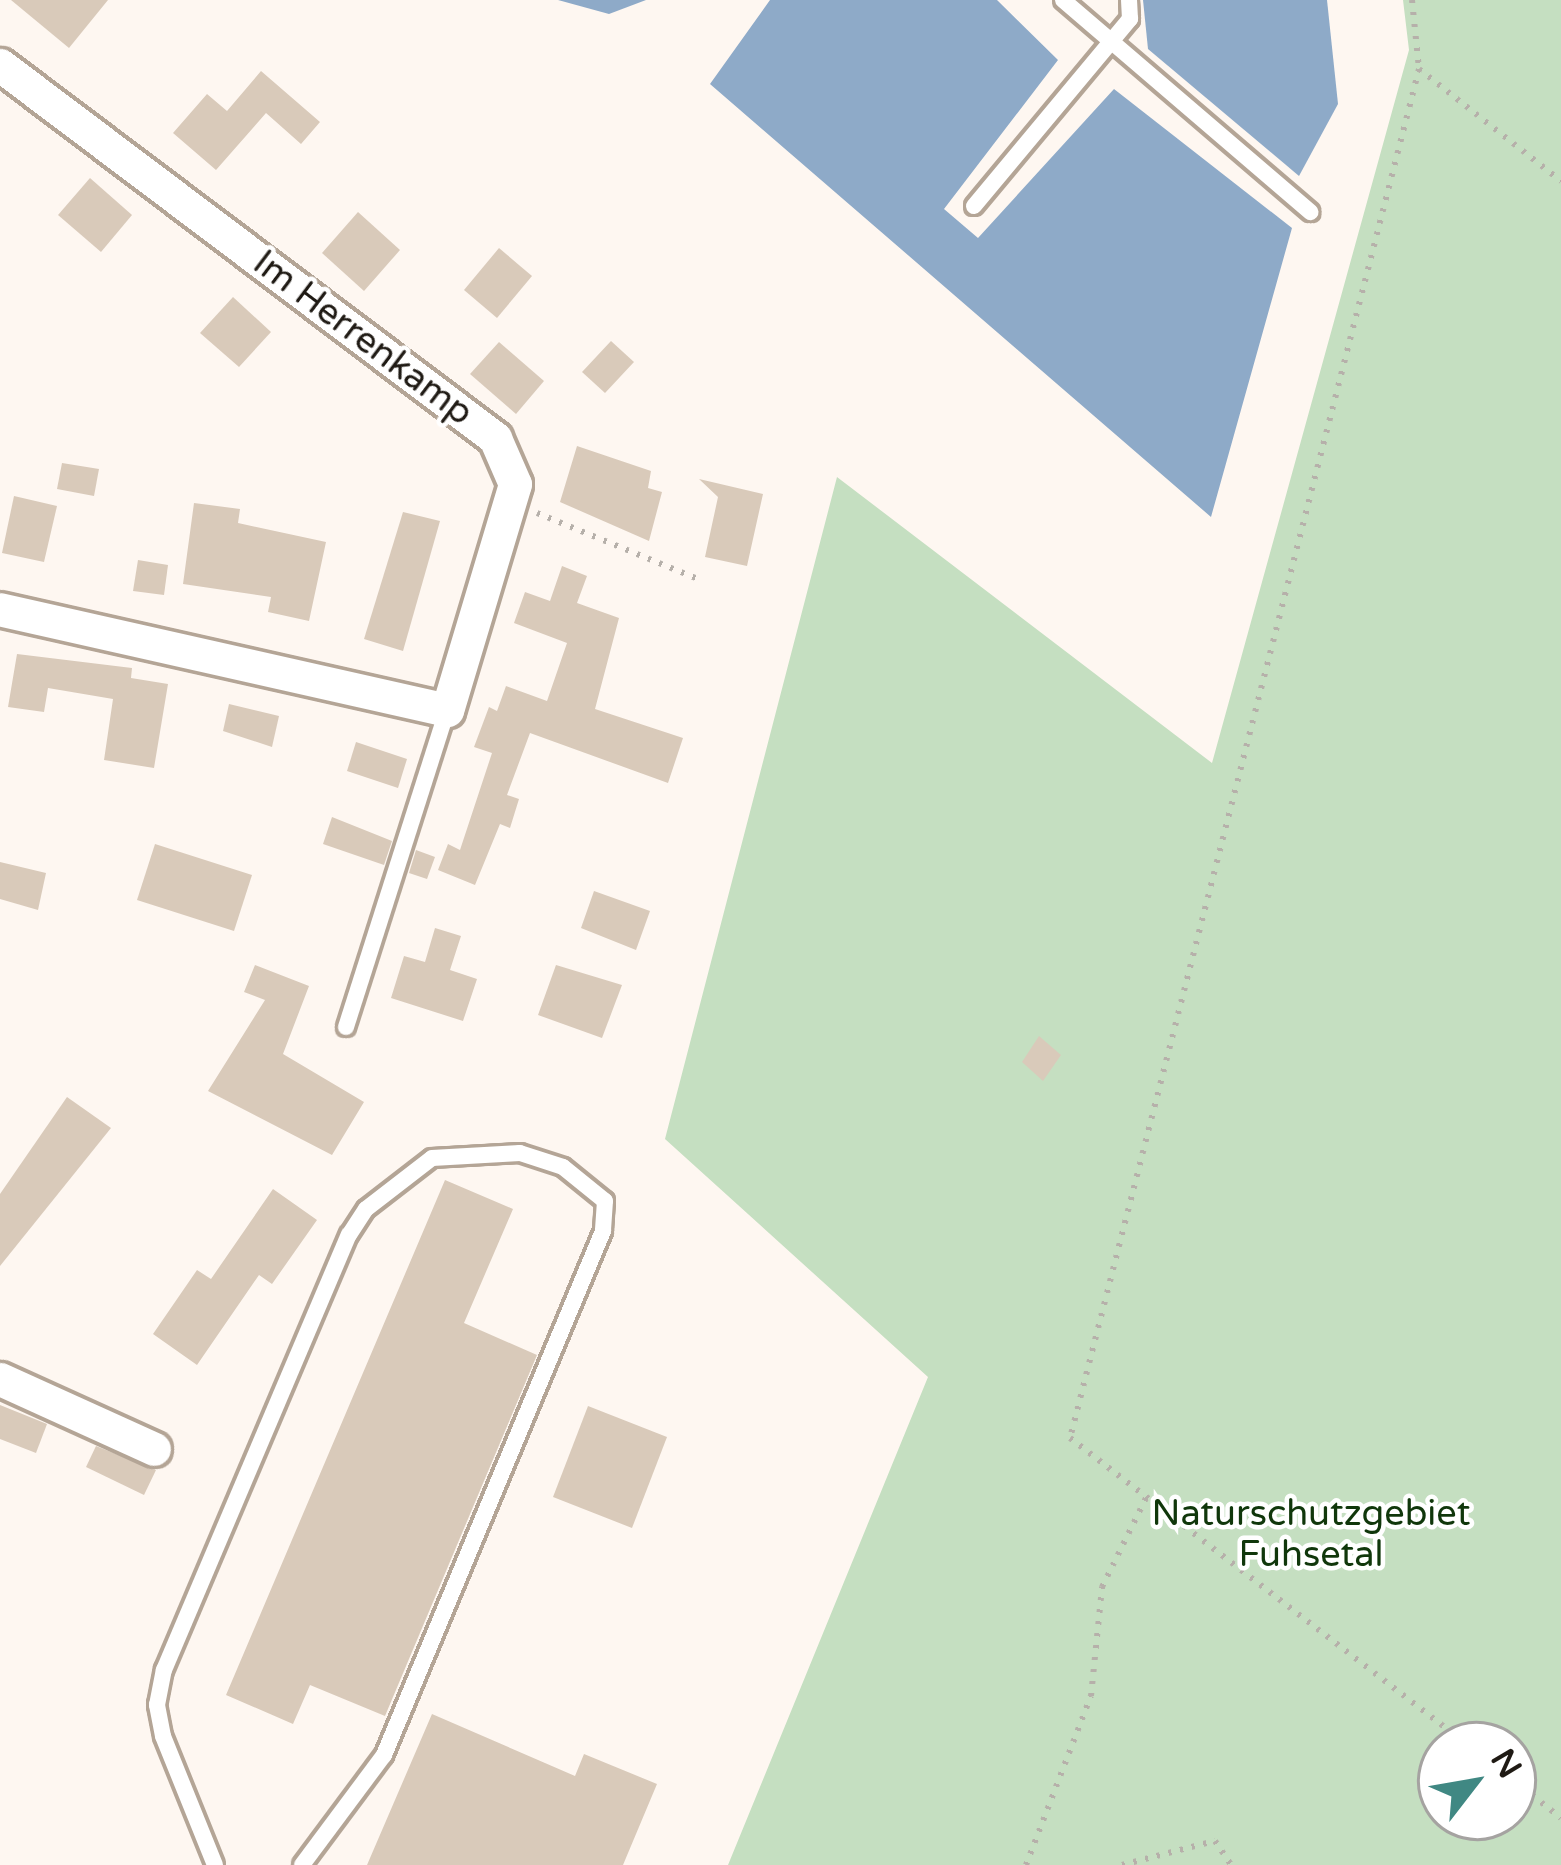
<!DOCTYPE html>
<style>
body{margin:0}
#map{position:relative;width:1561px;height:1865px;overflow:hidden;background:#fef7f1;font-family:"Varela Round",sans-serif}
div>[style]{position:absolute}
.green>*{inset:0;background:#c5dfc1}
.water>*{inset:0;background:#8eaac8}
.building>*{inset:0;background:#d9caba}
.path>*{height:6px;margin-top:-3px;transform-origin:0;background:repeating-linear-gradient(90deg,#b6b0aa 0 3px,transparent 0 12px)}
.roads{filter:drop-shadow(3px 0 #b4a596) drop-shadow(-3px 0 #b4a596) drop-shadow(0 3px #b4a596) drop-shadow(0 -3px #b4a596)}
.service>*{height:16px;margin:-8px;padding:0 8px;transform-origin:8px;border-radius:8px;background:#fff}
.minor>*{height:33px;margin:-16.5px;padding:0 16.5px;transform-origin:16.5px;border-radius:16.5px;background:#fff}
span{translate:-50% -50%;white-space:nowrap;text-align:center;line-height:1.15;-webkit-text-stroke:9px #fff;paint-order:stroke}
.street-label{font-size:36px;color:#1f1a14}
.park-label{font-size:36px;color:#10370b}
.north{position:absolute;left:1417px;top:1721px;width:120px;height:120px;box-sizing:border-box;background:#fff;border:3px solid #a5a3a1;border-radius:50%;rotate:59deg;font-size:33px;font-weight:700;line-height:48px;text-align:center;color:#1f1a14}
.north::after{content:'';display:block;margin:auto;width:42px;height:54px;background:#408883;clip-path:polygon(50% 0,100% 100%,50% 72%,0 100%)}
</style>
<div id="map">
<div class="green">
<i style="clip-path:polygon(evenodd,1403px 0,1561px 0,1561px 1865px,728px 1865px,928px 1377px,665px 1139px,837px 477px,1212px 763px,1409px 50px,1403px 0,1441px 1745px,1513px 1745px,1513px 1817px,1441px 1817px,1441px 1745px)"></i>
</div>
<div class="water">
<i style="clip-path:polygon(558px 0,646px 0,609px 14px)"></i>
<i style="clip-path:polygon(770px 0,997px 0,1058px 60px,944px 209px,978px 238px,1114px 89px,1292px 228px,1211px 517px,710px 84px)"></i>
<i style="clip-path:polygon(1143px 0,1327px 0,1338px 104px,1299px 176px,1148px 49px)"></i>
</div>
<div class="building">
<i style="clip-path:polygon(11px 0,108px 0,69px 48px)"></i>
<i style="clip-path:polygon(261px 71px,320px 122px,301px 144px,266px 113px,216px 170px,173px 133px,207px 94px,227px 111px)"></i>
<i style="clip-path:polygon(90px 178px,132px 215px,101px 252px,58px 215px)"></i>
<i style="clip-path:polygon(358px 212px,400px 250px,364px 291px,322px 253px)"></i>
<i style="clip-path:polygon(499px 248px,532px 276px,497px 318px,464px 290px)"></i>
<i style="clip-path:polygon(233px 297px,271px 332px,239px 367px,200px 333px)"></i>
<i style="clip-path:polygon(611px 341px,634px 362px,605px 393px,582px 372px)"></i>
<i style="clip-path:polygon(499px 342px,544px 381px,516px 414px,470px 374px)"></i>
<i style="clip-path:polygon(577px 446px,651px 471px,648px 488px,662px 492px,649px 541px,560px 502px)"></i>
<i style="clip-path:polygon(62px 463px,99px 469px,94px 496px,57px 489px)"></i>
<i style="clip-path:polygon(699px 479px,763px 494px,747px 566px,705px 557px,718px 497px)"></i>
<i style="clip-path:polygon(14px 496px,57px 506px,44px 562px,2px 553px)"></i>
<i style="clip-path:polygon(194px 503px,240px 509px,238px 523px,326px 542px,309px 621px,268px 612px,271px 597px,183px 584px)"></i>
<i style="clip-path:polygon(403px 512px,440px 521px,403px 651px,364px 639px)"></i>
<i style="clip-path:polygon(138px 560px,168px 565px,164px 595px,133px 591px)"></i>
<i style="clip-path:polygon(562px 566px,587px 576px,577px 603px,619px 618px,595px 709px,683px 738px,668px 783px,530px 733px,507px 795px,519px 799px,510px 828px,500px 824px,475px 885px,438px 870px,448px 844px,460px 850px,492px 753px,474px 747px,489px 707px,497px 711px,506px 686px,547px 701px,567px 643px,514px 623px,525px 592px,550px 601px)"></i>
<i style="clip-path:polygon(17px 654px,132px 668px,131px 678px,168px 684px,154px 768px,104px 760px,113px 699px,48px 688px,44px 712px,8px 707px)"></i>
<i style="clip-path:polygon(229px 704px,279px 716px,272px 747px,223px 731px)"></i>
<i style="clip-path:polygon(356px 742px,407px 759px,398px 788px,347px 771px)"></i>
<i style="clip-path:polygon(332px 817px,392px 841px,384px 865px,323px 844px)"></i>
<i style="clip-path:polygon(155px 844px,252px 875px,234px 931px,137px 900px)"></i>
<i style="clip-path:polygon(416px 850px,435px 857px,427px 879px,409px 873px)"></i>
<i style="clip-path:polygon(0 862px,46px 873px,38px 910px,0 899px)"></i>
<i style="clip-path:polygon(594px 891px,650px 911px,636px 950px,581px 928px)"></i>
<i style="clip-path:polygon(435px 928px,461px 936px,450px 970px,477px 979px,463px 1021px,391px 998px,404px 956px,425px 962px)"></i>
<i style="clip-path:polygon(255px 965px,309px 986px,283px 1054px,364px 1102px,332px 1155px,208px 1091px,265px 1000px,244px 992px)"></i>
<i style="clip-path:polygon(556px 965px,622px 985px,602px 1038px,538px 1015px)"></i>
<i style="clip-path:polygon(1039px 1036px,1061px 1055px,1043px 1081px,1022px 1062px)"></i>
<i style="clip-path:polygon(67px 1097px,111px 1128px,0 1266px,0 1194px)"></i>
<i style="clip-path:polygon(445px 1180px,513px 1209px,464px 1323px,537px 1355px,385px 1716px,310px 1685px,293px 1724px,226px 1695px)"></i>
<i style="clip-path:polygon(273px 1189px,317px 1220px,272px 1284px,259px 1275px,197px 1365px,153px 1334px,197px 1270px,211px 1279px)"></i>
<i style="clip-path:polygon(0 1405px,47px 1424px,36px 1453px,0 1439px)"></i>
<i style="clip-path:polygon(588px 1406px,667px 1437px,632px 1528px,553px 1497px)"></i>
<i style="clip-path:polygon(96px 1446px,156px 1470px,144px 1495px,86px 1467px)"></i>
<i style="clip-path:polygon(432px 1714px,575px 1776px,584px 1754px,657px 1784px,623px 1865px,367px 1865px)"></i>
</div>
<div class="path">
<i style="left:1412px;top:0;width:69px;rotate:84.2deg"></i>
<i style="left:1419px;top:69px;width:1413px;rotate:104.3deg"></i>
<i style="left:1070px;top:1438px;width:503px;rotate:37.65deg"></i>
<i style="left:1419px;top:69px;width:181px;rotate:38.3deg"></i>
<i style="left:537px;top:513px;width:176px;rotate:22.3deg"></i>
<i style="left:1513px;top:1780px;width:61px;rotate:38.4deg"></i>
<i style="left:1026px;top:1865px;width:181px;rotate:-69deg"></i>
<i style="left:1091px;top:1696px;width:110px;rotate:-84.2deg"></i>
<i style="left:1102px;top:1587px;width:102px;rotate:-63.7deg"></i>
<i style="left:1122px;top:1865px;width:96px;rotate:-14.5deg"></i>
<i style="left:1215px;top:1841px;width:29px;rotate:56deg"></i>
</div>
<div class="roads">
<div class="service">
<i style="left:1063px;top:0;width:326px;rotate:40.6deg"></i>
<i style="left:974px;top:206px;width:244px;rotate:-50.2deg"></i>
<i style="left:1130px;top:19px;width:19px;rotate:-93deg"></i>
<i style="left:346px;top:1027px;width:333px;rotate:-72.3deg"></i>
<i style="left:215px;top:1865px;width:139px;rotate:-112deg"></i>
<i style="left:163px;top:1736px;width:32px;rotate:-101deg"></i>
<i style="left:157px;top:1705px;width:36px;rotate:-79deg"></i>
<i style="left:164px;top:1670px;width:473px;rotate:-67deg"></i>
<i style="left:349px;top:1235px;width:31px;rotate:-57deg"></i>
<i style="left:366px;top:1209px;width:83px;rotate:-37.7deg"></i>
<i style="left:432px;top:1158px;width:88px;rotate:-3.3deg"></i>
<i style="left:520px;top:1153px;width:45px;rotate:18deg"></i>
<i style="left:563px;top:1167px;width:54px;rotate:39deg"></i>
<i style="left:605px;top:1201px;width:30px;rotate:94deg"></i>
<i style="left:603px;top:1231px;width:568px;rotate:112.68deg"></i>
<i style="left:384px;top:1755px;width:137px;rotate:126.7deg"></i>
</div>
<div class="minor">
<i style="left:0;top:65px;width:620px;rotate:37deg"></i>
<i style="left:495px;top:438px;width:50px;rotate:66.5deg"></i>
<i style="left:515px;top:484px;width:236px;rotate:106.7deg"></i>
<i style="left:447px;top:710px;width:458px;rotate:-167.3deg"></i>
<i style="left:0;top:1379px;width:169px;rotate:24.4deg"></i>
</div>
</div>
<div class="street-label">
<span style="left:363px;top:338px;rotate:37deg">Im Herrenkamp</span>
</div>
<div class="park-label">
<span style="left:1311px;top:1534px">Naturschutzgebiet<br>Fuhsetal</span>
</div>
<div class="north">N</div>
</div>
